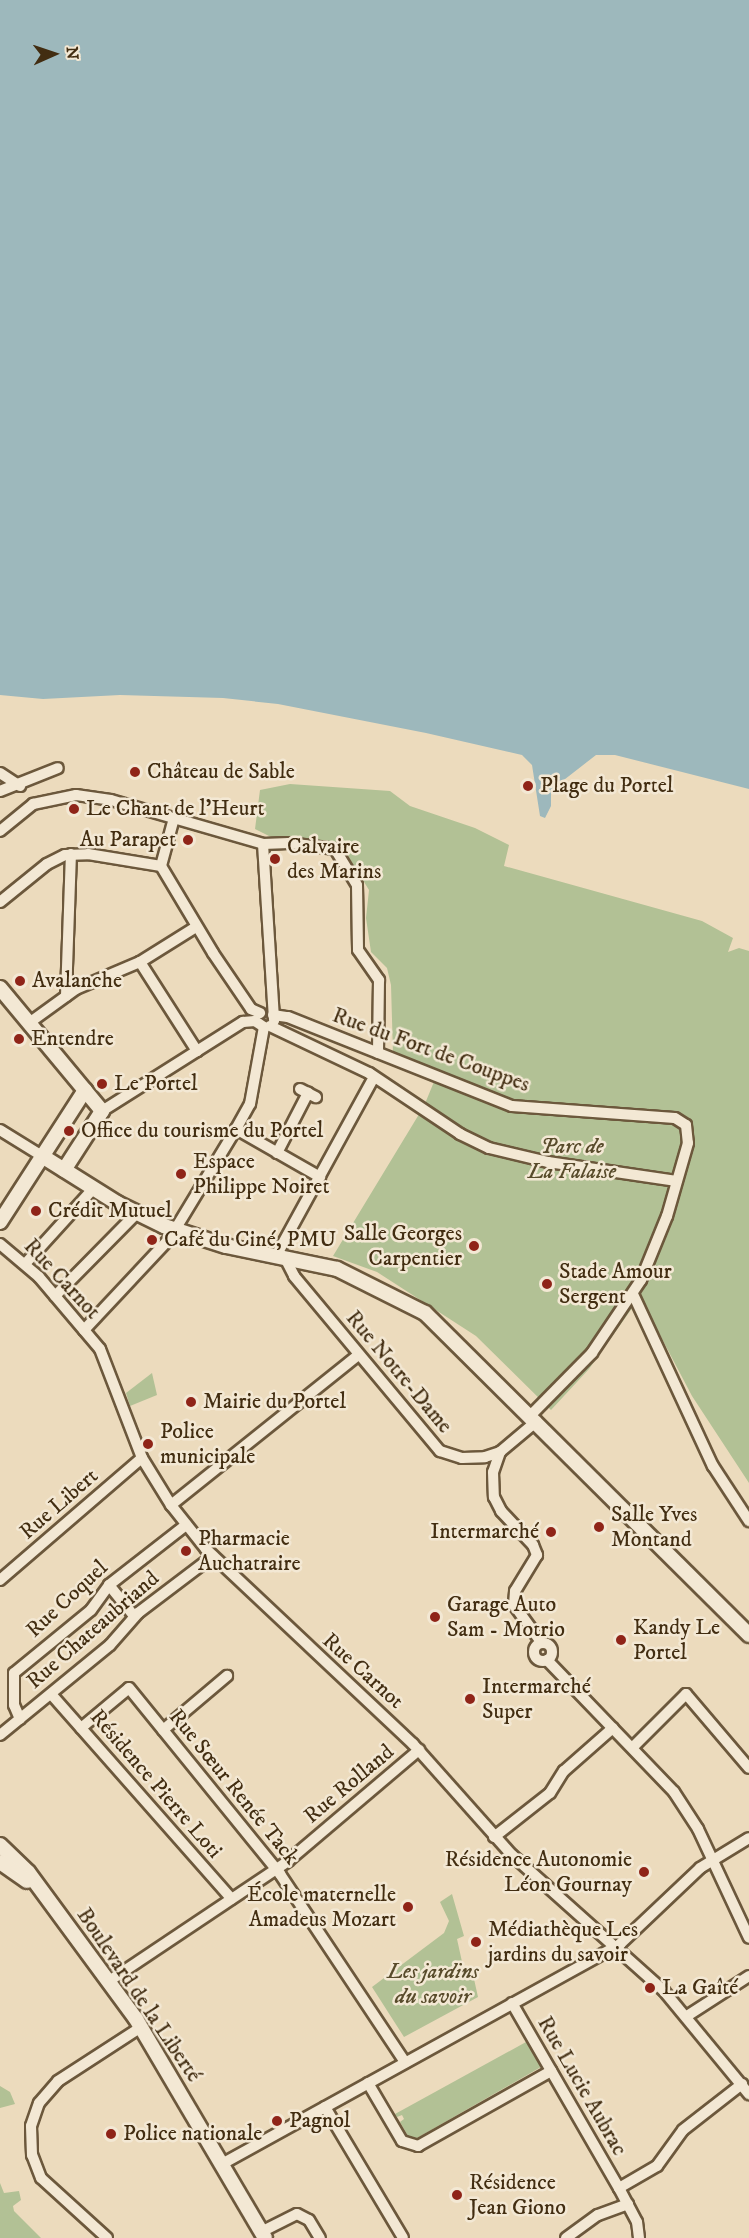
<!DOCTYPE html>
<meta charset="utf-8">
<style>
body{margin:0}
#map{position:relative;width:749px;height:2238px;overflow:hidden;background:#ecdbbd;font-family:"IM FELL DW Pica",serif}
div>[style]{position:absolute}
.green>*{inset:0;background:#b2c195}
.water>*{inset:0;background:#9db8bc}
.roads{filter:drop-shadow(2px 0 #6c583c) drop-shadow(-2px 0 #6c583c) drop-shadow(0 2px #6c583c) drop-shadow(0 -2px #6c583c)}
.street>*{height:10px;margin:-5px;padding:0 5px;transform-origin:5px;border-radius:5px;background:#f3e8d4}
.street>.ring{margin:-5px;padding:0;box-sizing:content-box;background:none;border:10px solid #f3e8d4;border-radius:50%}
.secondary>*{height:14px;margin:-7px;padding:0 7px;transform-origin:7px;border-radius:7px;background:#f3e8d4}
.dots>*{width:16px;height:16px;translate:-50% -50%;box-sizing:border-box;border:3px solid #f3e8d4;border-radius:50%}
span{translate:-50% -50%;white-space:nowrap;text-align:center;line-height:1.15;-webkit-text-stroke:5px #f3e8d4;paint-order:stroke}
.poi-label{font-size:22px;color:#422d11}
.left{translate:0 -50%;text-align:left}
.right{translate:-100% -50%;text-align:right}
.street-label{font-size:22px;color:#422d11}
.park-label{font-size:22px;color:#584b2b;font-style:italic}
.north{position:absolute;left:24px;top:24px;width:60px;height:60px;-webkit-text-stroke:4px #f3e8d4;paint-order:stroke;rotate:87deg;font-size:16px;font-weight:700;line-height:24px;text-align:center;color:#422d11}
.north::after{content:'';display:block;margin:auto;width:21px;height:27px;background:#422d11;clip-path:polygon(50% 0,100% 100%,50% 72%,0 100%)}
</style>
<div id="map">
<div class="green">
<i style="clip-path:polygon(290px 784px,390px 791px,410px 806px,475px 828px,509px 845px,504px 866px,702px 921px,733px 938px,728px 952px,739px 948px,749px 951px,749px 1483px,692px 1396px,640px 1297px,589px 1369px,551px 1410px,476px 1336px,377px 1272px,333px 1256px,424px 1106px,438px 1072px,393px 1054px,391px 985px,387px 968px,371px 952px,366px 918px,369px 890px,340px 843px,271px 837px,255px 829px,260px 790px)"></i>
<i style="clip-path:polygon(152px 1373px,157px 1395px,130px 1406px,126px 1393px)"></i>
<i style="clip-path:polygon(452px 1894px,464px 1936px,457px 1939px,466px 1980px,474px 1979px,478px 1997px,404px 2037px,372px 1987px,444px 1933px,449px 1921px,440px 1902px)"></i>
<i style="clip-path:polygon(526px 2042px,541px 2067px,417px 2138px,408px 2136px,400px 2122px,404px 2119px,402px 2115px,397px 2117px,395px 2114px)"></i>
<i style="clip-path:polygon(0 2086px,10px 2092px,15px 2104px,0 2108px)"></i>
<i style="clip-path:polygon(0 2183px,4px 2193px,19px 2191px,21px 2200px,13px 2206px,14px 2211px,41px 2238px,0 2238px)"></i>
</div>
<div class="water">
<i style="clip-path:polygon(0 0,749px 0,749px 789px,615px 755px,596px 755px,551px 790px,551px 806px,545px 818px,540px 816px,532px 765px,522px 755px,426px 733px,278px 704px,223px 698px,120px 695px,43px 699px,0 695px)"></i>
</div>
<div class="roads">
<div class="street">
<i style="left:0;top:773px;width:24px;rotate:33deg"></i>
<i style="left:0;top:791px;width:62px;rotate:-21.6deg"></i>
<i style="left:174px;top:818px;width:50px;rotate:105.2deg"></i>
<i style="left:161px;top:866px;width:101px;rotate:59.1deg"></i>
<i style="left:213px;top:953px;width:68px;rotate:55.8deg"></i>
<i style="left:251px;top:1009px;width:10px;rotate:24deg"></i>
<i style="left:0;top:831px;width:43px;rotate:-39.3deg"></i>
<i style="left:33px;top:804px;width:44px;rotate:-11.8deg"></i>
<i style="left:76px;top:795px;width:35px;rotate:8deg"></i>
<i style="left:111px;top:800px;width:158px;rotate:16.1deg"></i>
<i style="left:263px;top:844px;width:26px;rotate:-2deg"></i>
<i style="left:289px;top:843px;width:46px;rotate:7.4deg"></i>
<i style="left:335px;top:849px;width:42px;rotate:58.6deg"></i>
<i style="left:357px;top:885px;width:65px;rotate:89.1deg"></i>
<i style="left:358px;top:950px;width:37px;rotate:55deg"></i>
<i style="left:379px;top:980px;width:73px;rotate:90.8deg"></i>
<i style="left:263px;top:844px;width:177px;rotate:86.4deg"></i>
<i style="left:0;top:902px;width:60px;rotate:-39deg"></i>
<i style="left:47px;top:864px;width:20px;rotate:-27deg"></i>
<i style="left:65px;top:855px;width:23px;rotate:-2deg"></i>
<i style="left:88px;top:854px;width:74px;rotate:9.3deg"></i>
<i style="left:140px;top:962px;width:106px;rotate:57.4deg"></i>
<i style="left:66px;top:996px;width:142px;rotate:-88deg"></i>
<i style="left:273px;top:1015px;width:15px;rotate:8deg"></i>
<i style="left:288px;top:1017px;width:241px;rotate:21.7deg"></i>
<i style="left:512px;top:1106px;width:163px;rotate:4.2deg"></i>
<i style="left:675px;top:1118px;width:13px;rotate:32deg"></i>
<i style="left:686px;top:1125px;width:18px;rotate:84deg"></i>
<i style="left:688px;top:1143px;width:76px;rotate:106deg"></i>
<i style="left:667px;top:1216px;width:69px;rotate:112.1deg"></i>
<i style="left:641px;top:1280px;width:88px;rotate:123.9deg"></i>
<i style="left:592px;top:1353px;width:87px;rotate:134.5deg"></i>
<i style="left:29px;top:1023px;width:58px;rotate:-35.9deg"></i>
<i style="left:76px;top:989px;width:69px;rotate:-22.9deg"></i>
<i style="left:140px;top:962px;width:66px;rotate:-32deg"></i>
<i style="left:270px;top:1026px;width:110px;rotate:25.4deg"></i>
<i style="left:369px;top:1073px;width:110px;rotate:33.8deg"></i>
<i style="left:460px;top:1134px;width:32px;rotate:26deg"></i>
<i style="left:489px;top:1148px;width:61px;rotate:13.3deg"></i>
<i style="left:548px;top:1162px;width:130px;rotate:8.4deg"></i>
<i style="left:300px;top:1089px;width:18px;rotate:27deg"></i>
<i style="left:102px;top:1111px;width:167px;rotate:-32.3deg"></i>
<i style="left:243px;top:1022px;width:12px;rotate:-5deg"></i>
<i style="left:255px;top:1021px;width:11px;rotate:34deg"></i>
<i style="left:236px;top:1129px;width:97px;rotate:29.7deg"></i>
<i style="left:0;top:1130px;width:49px;rotate:31.8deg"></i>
<i style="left:277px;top:1153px;width:68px;rotate:-62.7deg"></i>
<i style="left:0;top:1244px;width:51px;rotate:40.2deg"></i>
<i style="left:39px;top:1277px;width:94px;rotate:49.7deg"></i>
<i style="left:100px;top:1349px;width:117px;rotate:68.9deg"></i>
<i style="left:142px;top:1458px;width:55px;rotate:58.3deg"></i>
<i style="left:171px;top:1505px;width:56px;rotate:51.5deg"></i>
<i style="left:206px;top:1549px;width:284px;rotate:43.3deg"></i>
<i style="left:413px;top:1744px;width:149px;rotate:48.3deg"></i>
<i style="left:512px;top:1855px;width:204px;rotate:41.8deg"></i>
<i style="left:664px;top:1991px;width:134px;rotate:50.5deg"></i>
<i style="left:276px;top:1256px;width:204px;rotate:-61.3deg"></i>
<i style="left:285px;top:1258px;width:20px;rotate:63deg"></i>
<i style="left:294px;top:1276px;width:228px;rotate:50.2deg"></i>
<i style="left:440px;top:1451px;width:23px;rotate:18deg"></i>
<i style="left:462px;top:1458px;width:23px;rotate:-2deg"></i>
<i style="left:485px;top:1457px;width:16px;rotate:-18deg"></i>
<i style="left:500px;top:1452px;width:48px;rotate:-40deg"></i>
<i style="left:25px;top:1264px;width:101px;rotate:-47.8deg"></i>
<i style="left:633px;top:1294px;width:190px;rotate:65.1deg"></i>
<i style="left:713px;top:1466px;width:66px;rotate:56.8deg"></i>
<i style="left:55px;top:1296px;width:115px;rotate:-45.4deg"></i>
<i style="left:84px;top:1330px;width:126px;rotate:-46.9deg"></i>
<i style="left:170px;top:1238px;width:127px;rotate:-58.8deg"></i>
<i style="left:236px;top:1129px;width:29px;rotate:-61deg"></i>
<i style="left:250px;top:1104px;width:78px;rotate:-79.7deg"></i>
<i style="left:500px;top:1452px;width:21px;rotate:109deg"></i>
<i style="left:493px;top:1472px;width:25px;rotate:88deg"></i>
<i style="left:494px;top:1497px;width:16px;rotate:63deg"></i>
<i style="left:501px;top:1511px;width:47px;rotate:46.7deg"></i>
<i style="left:533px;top:1545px;width:11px;rotate:68deg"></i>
<i style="left:537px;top:1555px;width:42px;rotate:121.4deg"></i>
<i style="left:515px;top:1591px;width:14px;rotate:94deg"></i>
<i style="left:514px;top:1605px;width:46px;rotate:53.9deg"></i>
<i style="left:171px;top:1505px;width:240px;rotate:-38.7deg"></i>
<i style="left:0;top:1580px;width:187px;rotate:-40.7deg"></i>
<i style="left:109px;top:1585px;width:40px;rotate:51deg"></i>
<i class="ring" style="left:534px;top:1643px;width:8px;height:8px"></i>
<i style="left:547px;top:1660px;width:183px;rotate:46.1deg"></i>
<i style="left:674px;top:1792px;width:44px;rotate:57deg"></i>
<i style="left:698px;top:1829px;width:120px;rotate:64.9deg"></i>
<i style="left:51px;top:1694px;width:273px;rotate:48.6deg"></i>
<i style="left:20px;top:1719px;width:15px;rotate:-113deg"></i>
<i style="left:14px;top:1705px;width:32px;rotate:-90deg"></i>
<i style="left:14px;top:1673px;width:99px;rotate:-39.3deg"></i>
<i style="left:91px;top:1610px;width:31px;rotate:-54deg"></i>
<i style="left:109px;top:1585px;width:98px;rotate:-37.9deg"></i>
<i style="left:81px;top:1728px;width:62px;rotate:-39.8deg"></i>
<i style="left:129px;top:1688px;width:240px;rotate:50.9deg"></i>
<i style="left:280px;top:1874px;width:226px;rotate:56.4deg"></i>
<i style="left:163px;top:1730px;width:84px;rotate:-40.2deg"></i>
<i style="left:0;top:1735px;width:142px;rotate:-39.3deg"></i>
<i style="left:110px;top:1645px;width:43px;rotate:-48.8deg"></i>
<i style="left:138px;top:1613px;width:94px;rotate:-37.2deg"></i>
<i style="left:633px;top:1747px;width:75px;rotate:-45deg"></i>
<i style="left:686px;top:1694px;width:97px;rotate:49.6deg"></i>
<i style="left:494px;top:1837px;width:71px;rotate:-38.2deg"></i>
<i style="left:550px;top:1793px;width:26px;rotate:-58deg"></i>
<i style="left:564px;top:1771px;width:65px;rotate:-41.3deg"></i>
<i style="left:109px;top:1981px;width:216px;rotate:-33.8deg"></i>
<i style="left:288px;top:1861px;width:172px;rotate:-40.3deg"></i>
<i style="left:512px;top:2003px;width:214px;rotate:60deg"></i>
<i style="left:687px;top:2016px;width:74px;rotate:-32.8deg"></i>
<i style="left:368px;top:2083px;width:67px;rotate:59.6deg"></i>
<i style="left:402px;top:2141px;width:17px;rotate:17deg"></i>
<i style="left:418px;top:2146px;width:153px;rotate:-29.4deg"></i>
<i style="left:325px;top:2107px;width:152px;rotate:59.2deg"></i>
<i style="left:222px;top:2164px;width:455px;rotate:-28.9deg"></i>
<i style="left:620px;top:1944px;width:110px;rotate:-43.5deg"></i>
<i style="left:700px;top:1868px;width:57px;rotate:-31.5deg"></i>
<i style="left:261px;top:2232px;width:40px;rotate:-26.6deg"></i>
<i style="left:297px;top:2214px;width:13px;rotate:27deg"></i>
<i style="left:309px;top:2220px;width:21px;rotate:59deg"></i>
<i style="left:107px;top:2238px;width:89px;rotate:-137.7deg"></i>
<i style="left:41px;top:2178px;width:25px;rotate:-111deg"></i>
<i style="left:32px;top:2155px;width:29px;rotate:-92deg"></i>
<i style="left:31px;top:2126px;width:24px;rotate:-71deg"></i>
<i style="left:39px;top:2103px;width:29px;rotate:-49deg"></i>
<i style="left:58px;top:2081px;width:99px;rotate:-33deg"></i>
<i style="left:566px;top:2238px;width:39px;rotate:-36deg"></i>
<i style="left:598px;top:2215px;width:32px;rotate:-20deg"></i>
<i style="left:639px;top:2238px;width:16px;rotate:-97deg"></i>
<i style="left:637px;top:2222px;width:38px;rotate:-118deg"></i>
<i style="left:619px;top:2188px;width:44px;rotate:-30.1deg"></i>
<i style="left:657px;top:2166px;width:44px;rotate:-54.2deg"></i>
<i style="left:683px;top:2130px;width:75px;rotate:-37.9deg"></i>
</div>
<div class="secondary">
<i style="left:0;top:988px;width:160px;rotate:50.3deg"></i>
<i style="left:102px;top:1111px;width:70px;rotate:122.8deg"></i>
<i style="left:42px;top:1156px;width:89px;rotate:32.1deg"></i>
<i style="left:117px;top:1203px;width:52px;rotate:26.1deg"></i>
<i style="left:164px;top:1226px;width:65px;rotate:17.9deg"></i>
<i style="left:226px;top:1246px;width:113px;rotate:11.7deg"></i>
<i style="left:337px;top:1269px;width:98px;rotate:26.6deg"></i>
<i style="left:425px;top:1313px;width:457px;rotate:44.8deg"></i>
<i style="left:0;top:1222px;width:157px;rotate:-57.2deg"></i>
<i style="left:0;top:1845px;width:39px;rotate:44deg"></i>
<i style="left:28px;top:1872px;width:182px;rotate:53.7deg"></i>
<i style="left:136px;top:2019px;width:254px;rotate:59.5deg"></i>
<i style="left:0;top:1862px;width:33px;rotate:35deg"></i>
</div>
</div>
<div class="dots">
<i style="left:135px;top:772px;background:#8f2418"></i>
<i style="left:528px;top:786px;background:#8f2418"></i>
<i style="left:74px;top:809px;background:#8f2418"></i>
<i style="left:188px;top:840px;background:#8f2418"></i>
<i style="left:275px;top:859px;background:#8f2418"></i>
<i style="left:20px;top:981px;background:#8f2418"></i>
<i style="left:19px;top:1039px;background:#8f2418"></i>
<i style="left:102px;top:1084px;background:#8f2418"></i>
<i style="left:69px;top:1131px;background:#8f2418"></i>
<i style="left:181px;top:1174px;background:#8f2418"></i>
<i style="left:36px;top:1211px;background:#8f2418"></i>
<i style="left:152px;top:1240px;background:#8f2418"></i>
<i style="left:474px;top:1246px;background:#8f2418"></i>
<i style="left:547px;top:1284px;background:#8f2418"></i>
<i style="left:191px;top:1402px;background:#8f2418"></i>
<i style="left:148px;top:1444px;background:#8f2418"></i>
<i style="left:599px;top:1527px;background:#8f2418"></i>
<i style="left:551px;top:1532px;background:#8f2418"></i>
<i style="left:186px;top:1551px;background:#8f2418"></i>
<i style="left:435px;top:1617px;background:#8f2418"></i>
<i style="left:621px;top:1640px;background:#8f2418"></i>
<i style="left:470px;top:1699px;background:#8f2418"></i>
<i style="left:644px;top:1872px;background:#8f2418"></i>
<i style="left:408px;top:1907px;background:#8f2418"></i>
<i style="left:476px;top:1942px;background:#8f2418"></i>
<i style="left:650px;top:1988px;background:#8f2418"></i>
<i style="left:277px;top:2121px;background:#8f2418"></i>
<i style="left:111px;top:2134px;background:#8f2418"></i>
<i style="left:457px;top:2195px;background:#8f2418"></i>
</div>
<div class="poi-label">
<span class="left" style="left:147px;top:772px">Château de Sable</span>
<span class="left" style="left:540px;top:786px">Plage du Portel</span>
<span class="left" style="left:86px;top:809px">Le Chant de l'Heurt</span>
<span class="right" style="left:176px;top:840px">Au Parapet</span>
<span class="left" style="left:287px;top:859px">Calvaire<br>des Marins</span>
<span class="left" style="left:32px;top:981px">Avalanche</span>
<span class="left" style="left:31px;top:1039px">Entendre</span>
<span class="left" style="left:114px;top:1084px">Le Portel</span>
<span class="left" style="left:81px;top:1131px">Office du tourisme du Portel</span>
<span class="left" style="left:193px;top:1174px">Espace<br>Philippe Noiret</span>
<span class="left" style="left:48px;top:1211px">Crédit Mutuel</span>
<span class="right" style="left:462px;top:1246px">Salle Georges<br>Carpentier</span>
<span class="left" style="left:164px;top:1240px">Café du Ciné, PMU</span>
<span class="left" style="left:559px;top:1284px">Stade Amour<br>Sergent</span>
<span class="left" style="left:203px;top:1402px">Mairie du Portel</span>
<span class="left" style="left:160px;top:1444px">Police<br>municipale</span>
<span class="left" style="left:611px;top:1527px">Salle Yves<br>Montand</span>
<span class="right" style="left:539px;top:1532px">Intermarché</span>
<span class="left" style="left:198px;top:1551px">Pharmacie<br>Auchatraire</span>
<span class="left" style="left:447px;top:1617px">Garage Auto<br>Sam - Motrio</span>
<span class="left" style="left:633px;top:1640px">Kandy Le<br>Portel</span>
<span class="left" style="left:482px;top:1699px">Intermarché<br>Super</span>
<span class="right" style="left:632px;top:1872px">Résidence Autonomie<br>Léon Gournay</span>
<span class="right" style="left:396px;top:1907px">École maternelle<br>Amadeus Mozart</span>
<span class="left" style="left:488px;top:1942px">Médiathèque Les<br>jardins du savoir</span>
<span class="left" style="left:662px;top:1988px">La Gaîté</span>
<span class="left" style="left:289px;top:2121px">Pagnol</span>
<span class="left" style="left:123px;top:2134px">Police nationale</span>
<span class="left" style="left:469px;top:2195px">Résidence<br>Jean Giono</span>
</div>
<div class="street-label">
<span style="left:431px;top:1050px;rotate:20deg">Rue du Fort de Couppes</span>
<span style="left:62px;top:1279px;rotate:47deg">Rue Carnot</span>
<span style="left:399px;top:1372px;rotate:50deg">Rue Notre-Dame</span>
<span style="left:59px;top:1504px;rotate:-41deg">Rue Libert</span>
<span style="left:67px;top:1599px;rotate:-43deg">Rue Coquel</span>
<span style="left:93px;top:1630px;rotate:-41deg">Rue Chateaubriand</span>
<span style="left:363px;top:1671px;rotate:42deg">Rue Carnot</span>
<span style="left:156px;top:1784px;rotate:49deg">Résidence Pierre Loti</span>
<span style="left:349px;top:1784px;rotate:-40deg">Rue Rolland</span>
<span style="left:234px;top:1787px;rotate:51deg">Rue Sœur Renée Tack</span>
<span style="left:139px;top:1995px;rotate:56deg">Boulevard de la Liberté</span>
<span style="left:582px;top:2086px;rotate:60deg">Rue Lucie Aubrac</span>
</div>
<div class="park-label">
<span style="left:572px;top:1159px">Parc de<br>La Falaise</span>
<span style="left:433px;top:1984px">Les jardins<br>du savoir</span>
</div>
<div class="north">N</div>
</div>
